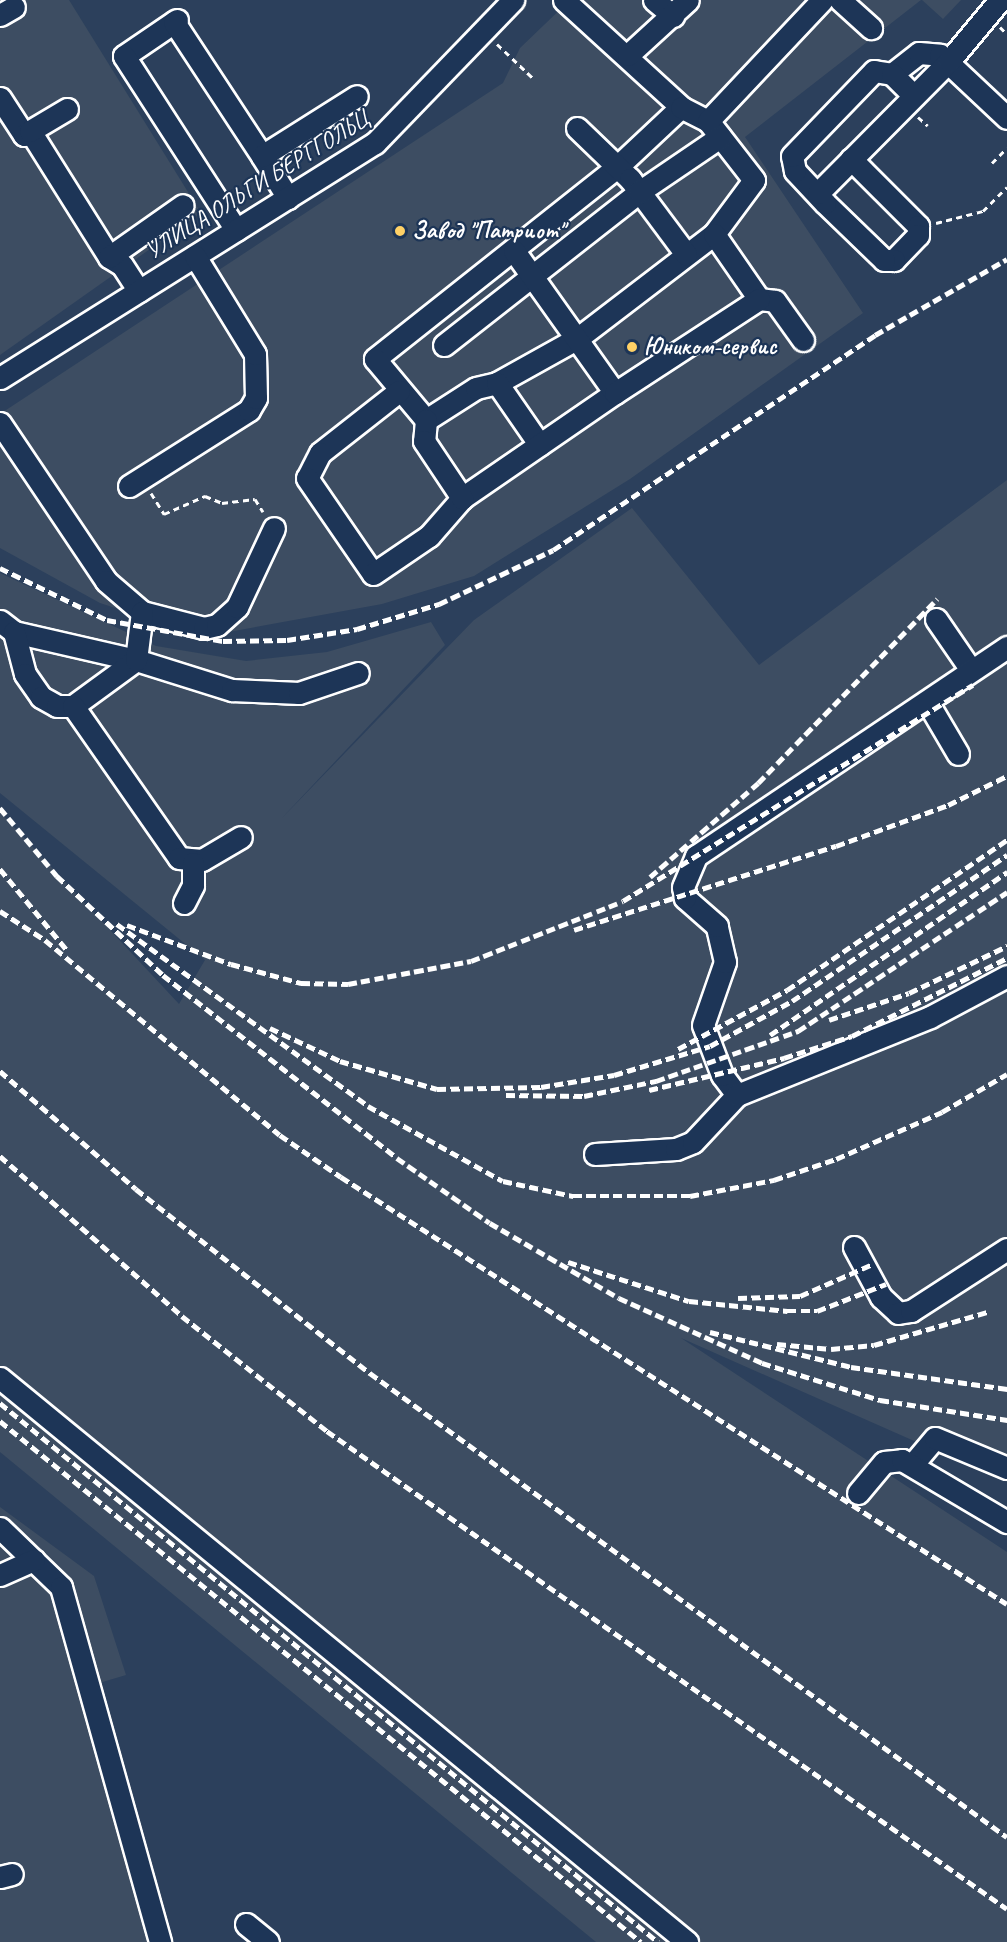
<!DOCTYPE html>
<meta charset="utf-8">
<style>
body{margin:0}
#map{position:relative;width:1007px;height:1942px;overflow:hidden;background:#2c405c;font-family:Caveat,sans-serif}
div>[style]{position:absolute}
.built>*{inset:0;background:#3d4d62}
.path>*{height:3px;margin-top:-1.5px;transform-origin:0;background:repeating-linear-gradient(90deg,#fff 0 6px,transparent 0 10.5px)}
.roads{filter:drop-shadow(2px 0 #fff) drop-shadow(-2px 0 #fff) drop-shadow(0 2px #fff) drop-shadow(0 -2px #fff)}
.minor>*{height:21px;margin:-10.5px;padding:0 10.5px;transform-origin:10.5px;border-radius:10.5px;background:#1d3557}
.rail>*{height:4.5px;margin-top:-2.25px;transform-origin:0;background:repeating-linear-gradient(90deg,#fff 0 9px,transparent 0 13.5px)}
.dots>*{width:16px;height:16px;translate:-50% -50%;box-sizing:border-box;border:3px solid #1d3557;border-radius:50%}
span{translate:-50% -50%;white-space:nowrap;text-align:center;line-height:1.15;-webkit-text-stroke:4.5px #1d3557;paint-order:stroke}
.street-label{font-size:24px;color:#fff}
.poi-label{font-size:24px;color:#fff;font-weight:700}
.left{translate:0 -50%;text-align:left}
</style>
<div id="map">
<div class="built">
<i style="clip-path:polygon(0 0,69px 0,201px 213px,0 355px)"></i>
<i style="clip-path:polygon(570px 0,921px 0,745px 137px,863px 313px,630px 479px,474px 576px,382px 604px,223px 633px,161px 623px,100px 603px,0 548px,0 414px,503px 83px,520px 48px)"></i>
<i style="clip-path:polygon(922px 0,961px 0,943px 19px)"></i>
<i style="clip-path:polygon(1007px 480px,1007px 1482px,681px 1338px,1007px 1552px,1007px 1942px,596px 1942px,0 1452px,0 812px,179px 1004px,205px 960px,0 793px,0 573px,156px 646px,246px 661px,327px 652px,431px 622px,445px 645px,280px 820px,474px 620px,632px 508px,759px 665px)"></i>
<i style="clip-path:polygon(0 1507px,94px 1576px,126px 1675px,79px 1689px,152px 1942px,0 1942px)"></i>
</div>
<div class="path">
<i style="left:1000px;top:27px;width:10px;rotate:45deg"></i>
<i style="left:497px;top:44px;width:51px;rotate:43.4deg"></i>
<i style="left:918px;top:117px;width:13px;rotate:42deg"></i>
<i style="left:992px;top:163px;width:21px;rotate:-45deg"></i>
<i style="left:936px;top:223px;width:49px;rotate:-14.3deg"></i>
<i style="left:983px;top:211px;width:34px;rotate:-45deg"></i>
<i style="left:151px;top:493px;width:25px;rotate:58deg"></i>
<i style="left:164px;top:514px;width:45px;rotate:-23.7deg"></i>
<i style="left:205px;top:496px;width:18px;rotate:22deg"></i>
<i style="left:222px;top:503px;width:33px;rotate:-7deg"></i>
<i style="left:255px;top:499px;width:15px;rotate:58deg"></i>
</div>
<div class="roads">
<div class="minor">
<i style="left:564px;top:0;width:159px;rotate:42.4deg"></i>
<i style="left:681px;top:107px;width:88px;rotate:136.8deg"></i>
<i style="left:617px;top:167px;width:309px;rotate:141.6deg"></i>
<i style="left:375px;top:359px;width:80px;rotate:50.1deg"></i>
<i style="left:426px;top:420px;width:59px;rotate:-32.6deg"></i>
<i style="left:476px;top:388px;width:22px;rotate:-13deg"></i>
<i style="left:497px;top:383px;width:93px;rotate:-29.1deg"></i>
<i style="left:578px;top:338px;width:171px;rotate:-37.4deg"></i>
<i style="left:714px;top:234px;width:67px;rotate:-53.5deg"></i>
<i style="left:754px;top:180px;width:75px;rotate:-127.9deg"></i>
<i style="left:708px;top:121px;width:30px;rotate:-153deg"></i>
<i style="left:654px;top:0;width:25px;rotate:40deg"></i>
<i style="left:840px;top:0;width:42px;rotate:42.1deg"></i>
<i style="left:0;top:15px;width:16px;rotate:-30deg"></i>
<i style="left:177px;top:20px;width:64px;rotate:145.8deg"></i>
<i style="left:124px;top:56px;width:207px;rotate:57.2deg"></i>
<i style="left:174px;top:22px;width:160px;rotate:56.7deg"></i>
<i style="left:628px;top:55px;width:81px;rotate:-42.5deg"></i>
<i style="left:892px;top:74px;width:34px;rotate:-38deg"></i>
<i style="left:919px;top:53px;width:21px;rotate:5deg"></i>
<i style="left:940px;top:55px;width:92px;rotate:43.2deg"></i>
<i style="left:0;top:98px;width:44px;rotate:57deg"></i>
<i style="left:24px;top:135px;width:7px;rotate:-34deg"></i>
<i style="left:30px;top:131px;width:149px;rotate:57.9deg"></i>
<i style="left:109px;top:257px;width:15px;rotate:32deg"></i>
<i style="left:122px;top:265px;width:31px;rotate:57deg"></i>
<i style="left:708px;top:121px;width:166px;rotate:-46.7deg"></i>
<i style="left:577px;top:128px;width:74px;rotate:43.9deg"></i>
<i style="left:630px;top:179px;width:94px;rotate:53.3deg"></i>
<i style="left:30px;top:131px;width:43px;rotate:-30.7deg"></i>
<i style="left:851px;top:159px;width:95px;rotate:45deg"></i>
<i style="left:918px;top:226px;width:9px;rotate:90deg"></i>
<i style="left:918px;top:235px;width:35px;rotate:134deg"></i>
<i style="left:894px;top:260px;width:10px;rotate:180deg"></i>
<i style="left:884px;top:260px;width:82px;rotate:-136deg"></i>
<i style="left:825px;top:203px;width:44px;rotate:-133.2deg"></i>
<i style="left:795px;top:171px;width:15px;rotate:-101deg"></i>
<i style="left:792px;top:156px;width:118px;rotate:-46deg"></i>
<i style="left:874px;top:71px;width:18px;rotate:9deg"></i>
<i style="left:892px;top:74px;width:31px;rotate:45deg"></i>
<i style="left:818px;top:193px;width:186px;rotate:-45.2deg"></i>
<i style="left:949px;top:61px;width:80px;rotate:-50.1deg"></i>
<i style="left:288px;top:198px;width:49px;rotate:-121.8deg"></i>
<i style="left:262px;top:156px;width:112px;rotate:-32.3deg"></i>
<i style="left:714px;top:234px;width:79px;rotate:55.3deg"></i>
<i style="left:759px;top:299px;width:16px;rotate:7deg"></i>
<i style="left:775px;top:301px;width:48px;rotate:54.3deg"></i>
<i style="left:109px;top:257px;width:90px;rotate:-35.1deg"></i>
<i style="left:444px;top:345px;width:248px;rotate:-38.1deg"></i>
<i style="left:639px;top:192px;width:98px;rotate:-34.2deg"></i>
<i style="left:0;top:378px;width:443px;rotate:-32.1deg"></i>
<i style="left:375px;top:143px;width:199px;rotate:-46deg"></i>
<i style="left:497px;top:383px;width:75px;rotate:55.3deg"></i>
<i style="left:399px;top:391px;width:100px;rotate:141.9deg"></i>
<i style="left:320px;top:453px;width:28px;rotate:117deg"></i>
<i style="left:307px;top:478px;width:116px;rotate:55.5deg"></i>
<i style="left:373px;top:574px;width:68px;rotate:-34.2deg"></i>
<i style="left:429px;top:536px;width:50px;rotate:-49deg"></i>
<i style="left:462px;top:498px;width:186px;rotate:-34.5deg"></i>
<i style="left:615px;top:393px;width:174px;rotate:-125.4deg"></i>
<i style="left:615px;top:393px;width:172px;rotate:-33.1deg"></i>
<i style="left:426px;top:420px;width:21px;rotate:95deg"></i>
<i style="left:424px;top:441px;width:69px;rotate:56.3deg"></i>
<i style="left:0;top:423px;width:190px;rotate:56.1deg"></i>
<i style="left:106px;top:581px;width:48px;rotate:40.7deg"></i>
<i style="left:142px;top:612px;width:64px;rotate:14.5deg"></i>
<i style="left:204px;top:628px;width:13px;rotate:-13deg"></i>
<i style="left:217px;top:625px;width:27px;rotate:-42deg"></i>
<i style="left:237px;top:607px;width:87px;rotate:-64.9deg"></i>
<i style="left:129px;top:486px;width:142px;rotate:-32.3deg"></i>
<i style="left:249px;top:410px;width:14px;rotate:-60deg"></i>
<i style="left:256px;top:398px;width:44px;rotate:-91.3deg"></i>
<i style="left:255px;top:354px;width:115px;rotate:-121.5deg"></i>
<i style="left:936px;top:619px;width:62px;rotate:55.5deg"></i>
<i style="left:0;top:621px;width:18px;rotate:38deg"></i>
<i style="left:14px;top:632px;width:125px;rotate:12.9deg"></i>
<i style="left:136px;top:660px;width:101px;rotate:17.4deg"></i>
<i style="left:232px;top:690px;width:67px;rotate:2.6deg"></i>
<i style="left:299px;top:693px;width:62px;rotate:-18.7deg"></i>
<i style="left:14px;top:632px;width:43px;rotate:75.3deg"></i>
<i style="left:25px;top:674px;width:28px;rotate:55deg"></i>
<i style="left:41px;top:697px;width:18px;rotate:29deg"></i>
<i style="left:57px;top:706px;width:16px"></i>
<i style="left:73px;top:706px;width:78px;rotate:-36.1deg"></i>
<i style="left:136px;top:660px;width:48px;rotate:-82.9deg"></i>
<i style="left:928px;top:703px;width:59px;rotate:59.5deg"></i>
<i style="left:73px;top:706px;width:185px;rotate:55.1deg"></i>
<i style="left:179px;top:858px;width:23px;rotate:5deg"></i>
<i style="left:202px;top:860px;width:45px;rotate:-30.5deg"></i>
<i style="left:184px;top:903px;width:20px;rotate:-63deg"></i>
<i style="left:193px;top:885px;width:22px;rotate:-90deg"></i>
<i style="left:737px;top:1095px;width:25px;rotate:-127deg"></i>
<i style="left:722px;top:1075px;width:53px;rotate:-110.8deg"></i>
<i style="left:703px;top:1025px;width:67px;rotate:-70.8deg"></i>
<i style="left:725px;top:962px;width:37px;rotate:-103deg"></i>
<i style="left:717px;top:926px;width:43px;rotate:-138.8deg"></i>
<i style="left:685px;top:898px;width:11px;rotate:-100deg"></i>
<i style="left:683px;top:887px;width:34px;rotate:-67deg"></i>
<i style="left:696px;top:856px;width:375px;rotate:-33.9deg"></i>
<i style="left:595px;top:1154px;width:81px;rotate:-3.5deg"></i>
<i style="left:676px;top:1149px;width:18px;rotate:-22deg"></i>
<i style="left:693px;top:1142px;width:64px;rotate:-46.9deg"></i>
<i style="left:737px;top:1095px;width:208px;rotate:-22deg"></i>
<i style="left:930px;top:1017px;width:87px;rotate:-28deg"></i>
<i style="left:854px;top:1247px;width:57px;rotate:61.6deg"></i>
<i style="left:881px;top:1297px;width:23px;rotate:43deg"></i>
<i style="left:898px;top:1313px;width:13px;rotate:-9deg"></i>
<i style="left:911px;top:1311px;width:114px;rotate:-32.9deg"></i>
<i style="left:0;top:1378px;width:889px;rotate:39.38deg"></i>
<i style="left:912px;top:1465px;width:35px;rotate:-50deg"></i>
<i style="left:935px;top:1438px;width:78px;rotate:22.6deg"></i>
<i style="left:858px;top:1493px;width:40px;rotate:-50deg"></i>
<i style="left:884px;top:1462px;width:18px;rotate:-6deg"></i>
<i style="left:902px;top:1460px;width:122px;rotate:30.6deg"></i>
<i style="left:0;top:1528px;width:85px;rotate:44deg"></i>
<i style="left:61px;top:1587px;width:369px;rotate:74.4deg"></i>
<i style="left:0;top:1575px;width:37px;rotate:-24deg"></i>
<i style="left:0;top:1877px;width:12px;rotate:-14deg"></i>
<i style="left:246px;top:1924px;width:28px;rotate:39deg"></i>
</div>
</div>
<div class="rail">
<i style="left:0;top:568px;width:119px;rotate:25.9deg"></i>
<i style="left:107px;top:620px;width:118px;rotate:10.3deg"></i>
<i style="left:223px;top:641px;width:64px;rotate:-0.9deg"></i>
<i style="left:287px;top:640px;width:71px;rotate:-8.9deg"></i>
<i style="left:357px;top:629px;width:86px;rotate:-17deg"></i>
<i style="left:439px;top:604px;width:126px;rotate:-25.3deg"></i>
<i style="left:553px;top:550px;width:387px;rotate:-33.7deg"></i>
<i style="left:875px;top:335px;width:152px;rotate:-29.9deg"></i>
<i style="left:0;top:808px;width:89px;rotate:50deg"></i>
<i style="left:57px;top:876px;width:145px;rotate:43deg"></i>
<i style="left:163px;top:975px;width:297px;rotate:38deg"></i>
<i style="left:397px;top:1158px;width:113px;rotate:35deg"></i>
<i style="left:490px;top:1223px;width:149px;rotate:30.2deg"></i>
<i style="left:619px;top:1298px;width:157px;rotate:24.4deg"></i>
<i style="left:762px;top:1363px;width:124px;rotate:17.4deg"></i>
<i style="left:880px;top:1400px;width:129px;rotate:8.9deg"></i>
<i style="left:0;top:869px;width:105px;rotate:50.4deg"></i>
<i style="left:650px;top:877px;width:143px;rotate:-41deg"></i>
<i style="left:758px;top:783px;width:257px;rotate:-45.8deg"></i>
<i style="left:0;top:911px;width:54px;rotate:32.8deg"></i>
<i style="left:45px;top:940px;width:305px;rotate:39.7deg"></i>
<i style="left:280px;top:1135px;width:74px;rotate:34.5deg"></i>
<i style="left:341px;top:1177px;width:791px;rotate:32.67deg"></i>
<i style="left:117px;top:924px;width:310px;rotate:35.9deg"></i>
<i style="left:368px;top:1106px;width:154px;rotate:29.1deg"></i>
<i style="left:503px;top:1181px;width:72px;rotate:12.1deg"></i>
<i style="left:573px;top:1196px;width:117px"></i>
<i style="left:690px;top:1196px;width:86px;rotate:-10.8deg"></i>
<i style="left:774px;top:1180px;width:65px;rotate:-18.7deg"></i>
<i style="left:836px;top:1159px;width:116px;rotate:-23.9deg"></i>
<i style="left:942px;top:1112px;width:75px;rotate:-30.3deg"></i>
<i style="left:127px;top:925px;width:111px;rotate:20.6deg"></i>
<i style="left:231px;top:964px;width:73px;rotate:15.2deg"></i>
<i style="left:301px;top:983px;width:47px;rotate:1.2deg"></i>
<i style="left:348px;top:984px;width:125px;rotate:-10.6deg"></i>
<i style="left:471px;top:961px;width:163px;rotate:-21.5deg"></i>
<i style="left:623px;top:901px;width:411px;rotate:-31.7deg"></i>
<i style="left:574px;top:930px;width:275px;rotate:-17.8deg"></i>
<i style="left:836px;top:846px;width:119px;rotate:-20.1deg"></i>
<i style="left:948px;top:805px;width:66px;rotate:-26.2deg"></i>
<i style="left:829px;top:1020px;width:84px;rotate:-18.6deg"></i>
<i style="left:909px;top:993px;width:109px;rotate:-25.6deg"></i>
<i style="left:270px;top:1028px;width:77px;rotate:25.2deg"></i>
<i style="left:340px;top:1061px;width:101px;rotate:16.1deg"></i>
<i style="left:437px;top:1089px;width:104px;rotate:-1.1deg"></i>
<i style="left:541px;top:1087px;width:74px;rotate:-9.3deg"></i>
<i style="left:614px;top:1075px;width:100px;rotate:-16.8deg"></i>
<i style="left:710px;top:1046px;width:94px;rotate:-28.8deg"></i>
<i style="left:792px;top:1001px;width:260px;rotate:-34.2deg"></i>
<i style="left:770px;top:1035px;width:288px;rotate:-34.5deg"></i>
<i style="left:678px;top:1049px;width:124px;rotate:-28.4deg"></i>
<i style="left:787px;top:990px;width:266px;rotate:-34.3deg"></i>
<i style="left:0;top:1071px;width:180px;rotate:40.9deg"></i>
<i style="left:136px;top:1189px;width:298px;rotate:38.2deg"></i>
<i style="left:370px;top:1373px;width:788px;rotate:36.07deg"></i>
<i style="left:649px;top:1090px;width:139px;rotate:-13.3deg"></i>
<i style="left:784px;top:1058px;width:71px;rotate:-17.9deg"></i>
<i style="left:852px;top:1036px;width:174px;rotate:-26.7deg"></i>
<i style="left:506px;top:1095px;width:78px;rotate:0.7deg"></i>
<i style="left:584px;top:1096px;width:74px;rotate:-11.8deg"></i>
<i style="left:656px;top:1081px;width:151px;rotate:-19.4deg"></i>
<i style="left:798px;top:1031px;width:251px;rotate:-33.6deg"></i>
<i style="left:0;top:1156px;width:242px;rotate:41.3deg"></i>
<i style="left:182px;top:1316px;width:185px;rotate:38.4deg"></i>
<i style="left:327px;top:1431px;width:831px;rotate:35.1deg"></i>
<i style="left:568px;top:1262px;width:127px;rotate:17.9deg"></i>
<i style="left:689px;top:1301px;width:99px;rotate:5.8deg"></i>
<i style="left:787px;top:1311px;width:30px"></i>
<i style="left:817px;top:1311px;width:74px;rotate:-21.4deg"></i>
<i style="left:738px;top:1298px;width:62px;rotate:-1.8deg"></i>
<i style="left:800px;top:1296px;width:80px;rotate:-23.7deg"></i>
<i style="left:710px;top:1332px;width:145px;rotate:13.9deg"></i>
<i style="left:851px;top:1367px;width:158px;rotate:8deg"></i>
<i style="left:777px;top:1344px;width:54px;rotate:5.3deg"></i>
<i style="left:831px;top:1349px;width:43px;rotate:-5.3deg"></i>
<i style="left:874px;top:1345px;width:121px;rotate:-16.3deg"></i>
<i style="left:0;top:1403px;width:851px;rotate:39.32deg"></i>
<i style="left:0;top:1421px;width:826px;rotate:39.1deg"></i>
</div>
<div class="dots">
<i style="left:400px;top:231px;background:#ffd166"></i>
<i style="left:632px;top:347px;background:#ffd166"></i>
</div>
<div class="street-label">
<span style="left:257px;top:185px;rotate:-32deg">УЛИЦА ОЛЬГИ БЕРГГОЛЬЦ</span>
</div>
<div class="poi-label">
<span class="left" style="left:412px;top:231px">Завод "Патриот"</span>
<span class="left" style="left:644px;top:347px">Юником-сервис</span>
</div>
</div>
